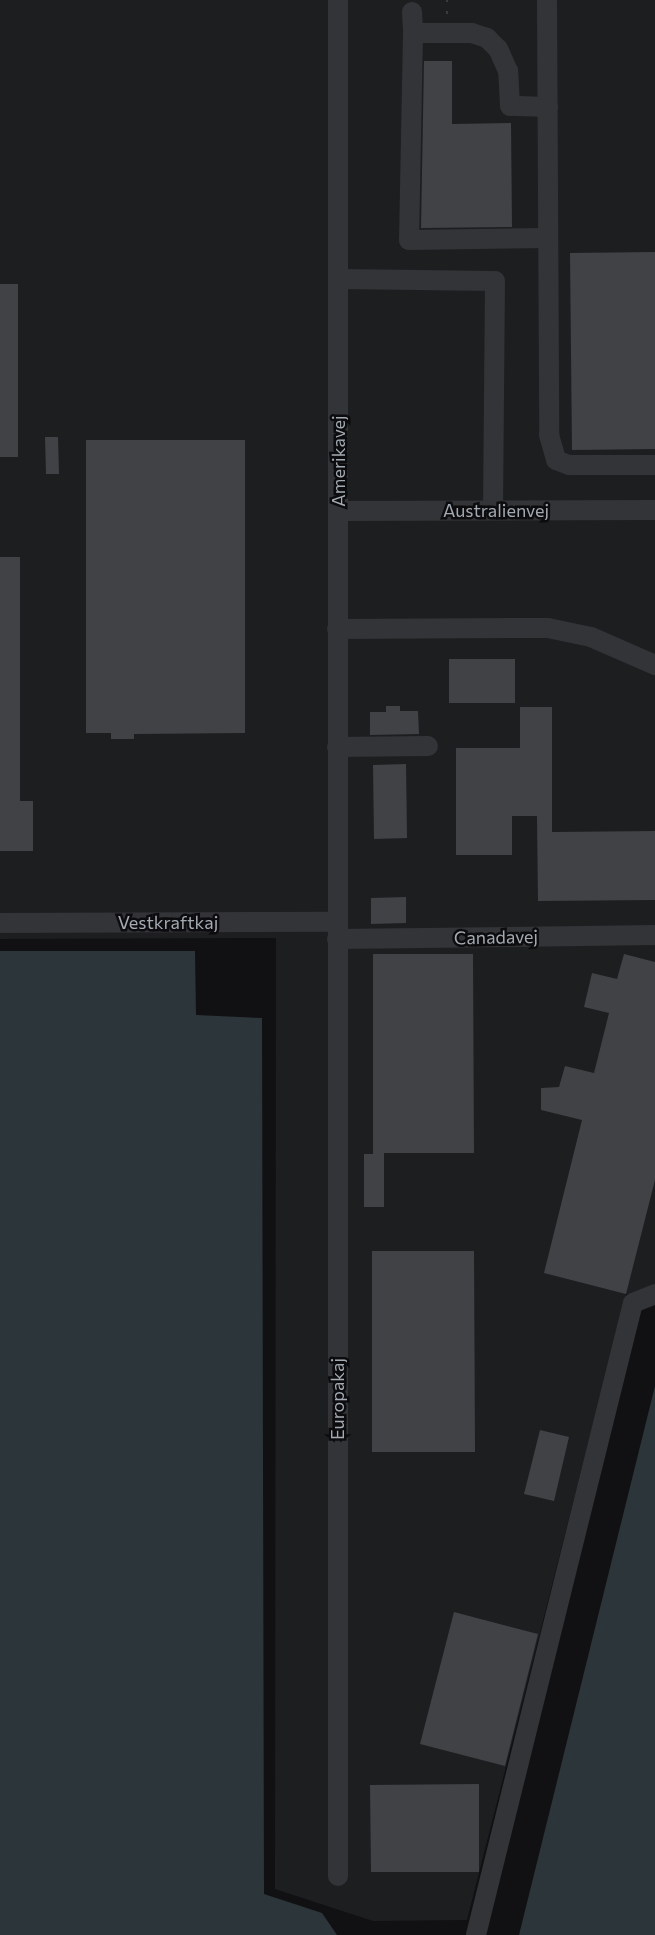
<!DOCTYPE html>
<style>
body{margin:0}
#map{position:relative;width:655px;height:1935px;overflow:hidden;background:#111113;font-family:Commissioner,sans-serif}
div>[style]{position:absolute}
.built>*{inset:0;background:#1d1e20}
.water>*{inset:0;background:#2c353a}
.building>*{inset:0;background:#404246}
.path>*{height:2px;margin-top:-1px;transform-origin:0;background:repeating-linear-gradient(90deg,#393b3e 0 3px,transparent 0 7.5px)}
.minor>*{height:20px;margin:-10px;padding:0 10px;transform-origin:10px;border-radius:10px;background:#333437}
span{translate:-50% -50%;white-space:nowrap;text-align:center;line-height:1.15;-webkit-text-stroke:5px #0c0c0e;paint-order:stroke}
.street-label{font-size:18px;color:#a4aab2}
</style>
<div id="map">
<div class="built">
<i style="clip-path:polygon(0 0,655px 0,655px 1294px,626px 1294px,467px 1920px,373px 1921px,275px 1889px,276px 938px,0 939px)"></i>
</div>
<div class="water">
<i style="clip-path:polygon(0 951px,195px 951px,196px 1015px,262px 1018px,264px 1894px,322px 1913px,337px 1935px,0 1935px)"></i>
<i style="clip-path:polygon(655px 1386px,655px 1935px,519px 1935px)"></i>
</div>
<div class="building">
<i style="clip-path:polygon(424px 61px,452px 61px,452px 124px,511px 123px,512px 227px,421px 228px)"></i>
<i style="clip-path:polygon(655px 252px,655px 449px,572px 450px,570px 253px)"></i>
<i style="clip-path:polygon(0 284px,18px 284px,18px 457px,0 457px)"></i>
<i style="clip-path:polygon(45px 437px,58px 437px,59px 474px,46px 474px)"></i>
<i style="clip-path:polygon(86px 440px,245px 440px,245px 733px,134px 734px,134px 739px,111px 739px,111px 733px,86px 733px)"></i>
<i style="clip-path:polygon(0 557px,20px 557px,20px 801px,33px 801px,33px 851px,0 851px)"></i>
<i style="clip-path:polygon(449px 659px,515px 659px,515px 703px,449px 703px)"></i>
<i style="clip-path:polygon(386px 706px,400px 706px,400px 711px,418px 711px,419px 734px,370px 735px,370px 712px,386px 712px)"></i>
<i style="clip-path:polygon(520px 707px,552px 707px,552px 832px,655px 831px,655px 900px,538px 901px,537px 816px,512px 816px,512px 855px,456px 855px,456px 748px,520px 748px)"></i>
<i style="clip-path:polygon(406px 764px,407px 838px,374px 839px,373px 765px)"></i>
<i style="clip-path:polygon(406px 897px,406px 923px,371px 924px,371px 898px)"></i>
<i style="clip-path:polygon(373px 954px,473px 954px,474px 1153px,384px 1153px,384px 1207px,364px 1207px,364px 1154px,373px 1154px)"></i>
<i style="clip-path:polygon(624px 954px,655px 962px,655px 1180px,626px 1294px,544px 1273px,582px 1120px,541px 1110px,541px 1088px,559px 1087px,565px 1066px,594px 1073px,609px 1013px,584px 1007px,592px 973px,617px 979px)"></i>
<i style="clip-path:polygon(372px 1251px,474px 1251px,475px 1452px,372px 1452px)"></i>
<i style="clip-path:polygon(540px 1430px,569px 1437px,554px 1501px,524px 1494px)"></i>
<i style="clip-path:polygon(454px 1612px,538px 1634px,505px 1766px,420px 1744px)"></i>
<i style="clip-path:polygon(479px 1784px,479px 1872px,371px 1872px,370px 1785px)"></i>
</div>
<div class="path">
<i style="left:447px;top:0;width:2px;rotate:90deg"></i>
<i style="left:447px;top:11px;width:6px;rotate:90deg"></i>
</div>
<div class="minor">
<i style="left:547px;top:0;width:435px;rotate:89.7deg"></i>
<i style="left:549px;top:435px;width:26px;rotate:74deg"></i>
<i style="left:556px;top:460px;width:14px;rotate:21deg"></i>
<i style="left:569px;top:465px;width:86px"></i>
<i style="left:412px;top:12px;width:21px;rotate:87deg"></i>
<i style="left:548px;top:107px;width:38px;rotate:-178deg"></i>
<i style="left:510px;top:106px;width:35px;rotate:-93deg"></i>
<i style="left:508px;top:71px;width:24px;rotate:-114deg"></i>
<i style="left:498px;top:49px;width:16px;rotate:-135deg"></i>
<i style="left:487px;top:38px;width:16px;rotate:-162deg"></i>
<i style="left:472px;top:33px;width:59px;rotate:180deg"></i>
<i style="left:413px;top:33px;width:207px;rotate:91.1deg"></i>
<i style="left:409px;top:240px;width:139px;rotate:-0.8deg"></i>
<i style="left:338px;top:279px;width:157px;rotate:0.7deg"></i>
<i style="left:495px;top:281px;width:229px;rotate:90.5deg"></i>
<i style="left:338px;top:511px;width:317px;rotate:-0.2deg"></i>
<i style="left:337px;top:629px;width:211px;rotate:-0.3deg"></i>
<i style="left:548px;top:628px;width:44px;rotate:11.8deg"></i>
<i style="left:591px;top:637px;width:70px;rotate:23.6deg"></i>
<i style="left:337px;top:747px;width:91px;rotate:-0.6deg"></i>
<i style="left:0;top:923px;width:337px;rotate:-0.2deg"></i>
<i style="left:337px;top:939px;width:318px;rotate:-0.7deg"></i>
<i style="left:338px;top:1876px;width:1876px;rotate:-90deg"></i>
<i style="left:476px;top:1935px;width:651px;rotate:-76.05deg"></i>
<i style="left:633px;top:1303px;width:24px;rotate:-22deg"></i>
</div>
<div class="street-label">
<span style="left:338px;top:461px;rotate:-90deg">Amerikavej</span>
<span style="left:496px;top:510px">Australienvej</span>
<span style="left:168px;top:922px">Vestkraftkaj</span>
<span style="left:496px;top:937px;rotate:-1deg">Canadavej</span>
<span style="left:337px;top:1399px;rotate:-90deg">Europakaj</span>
</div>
</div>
